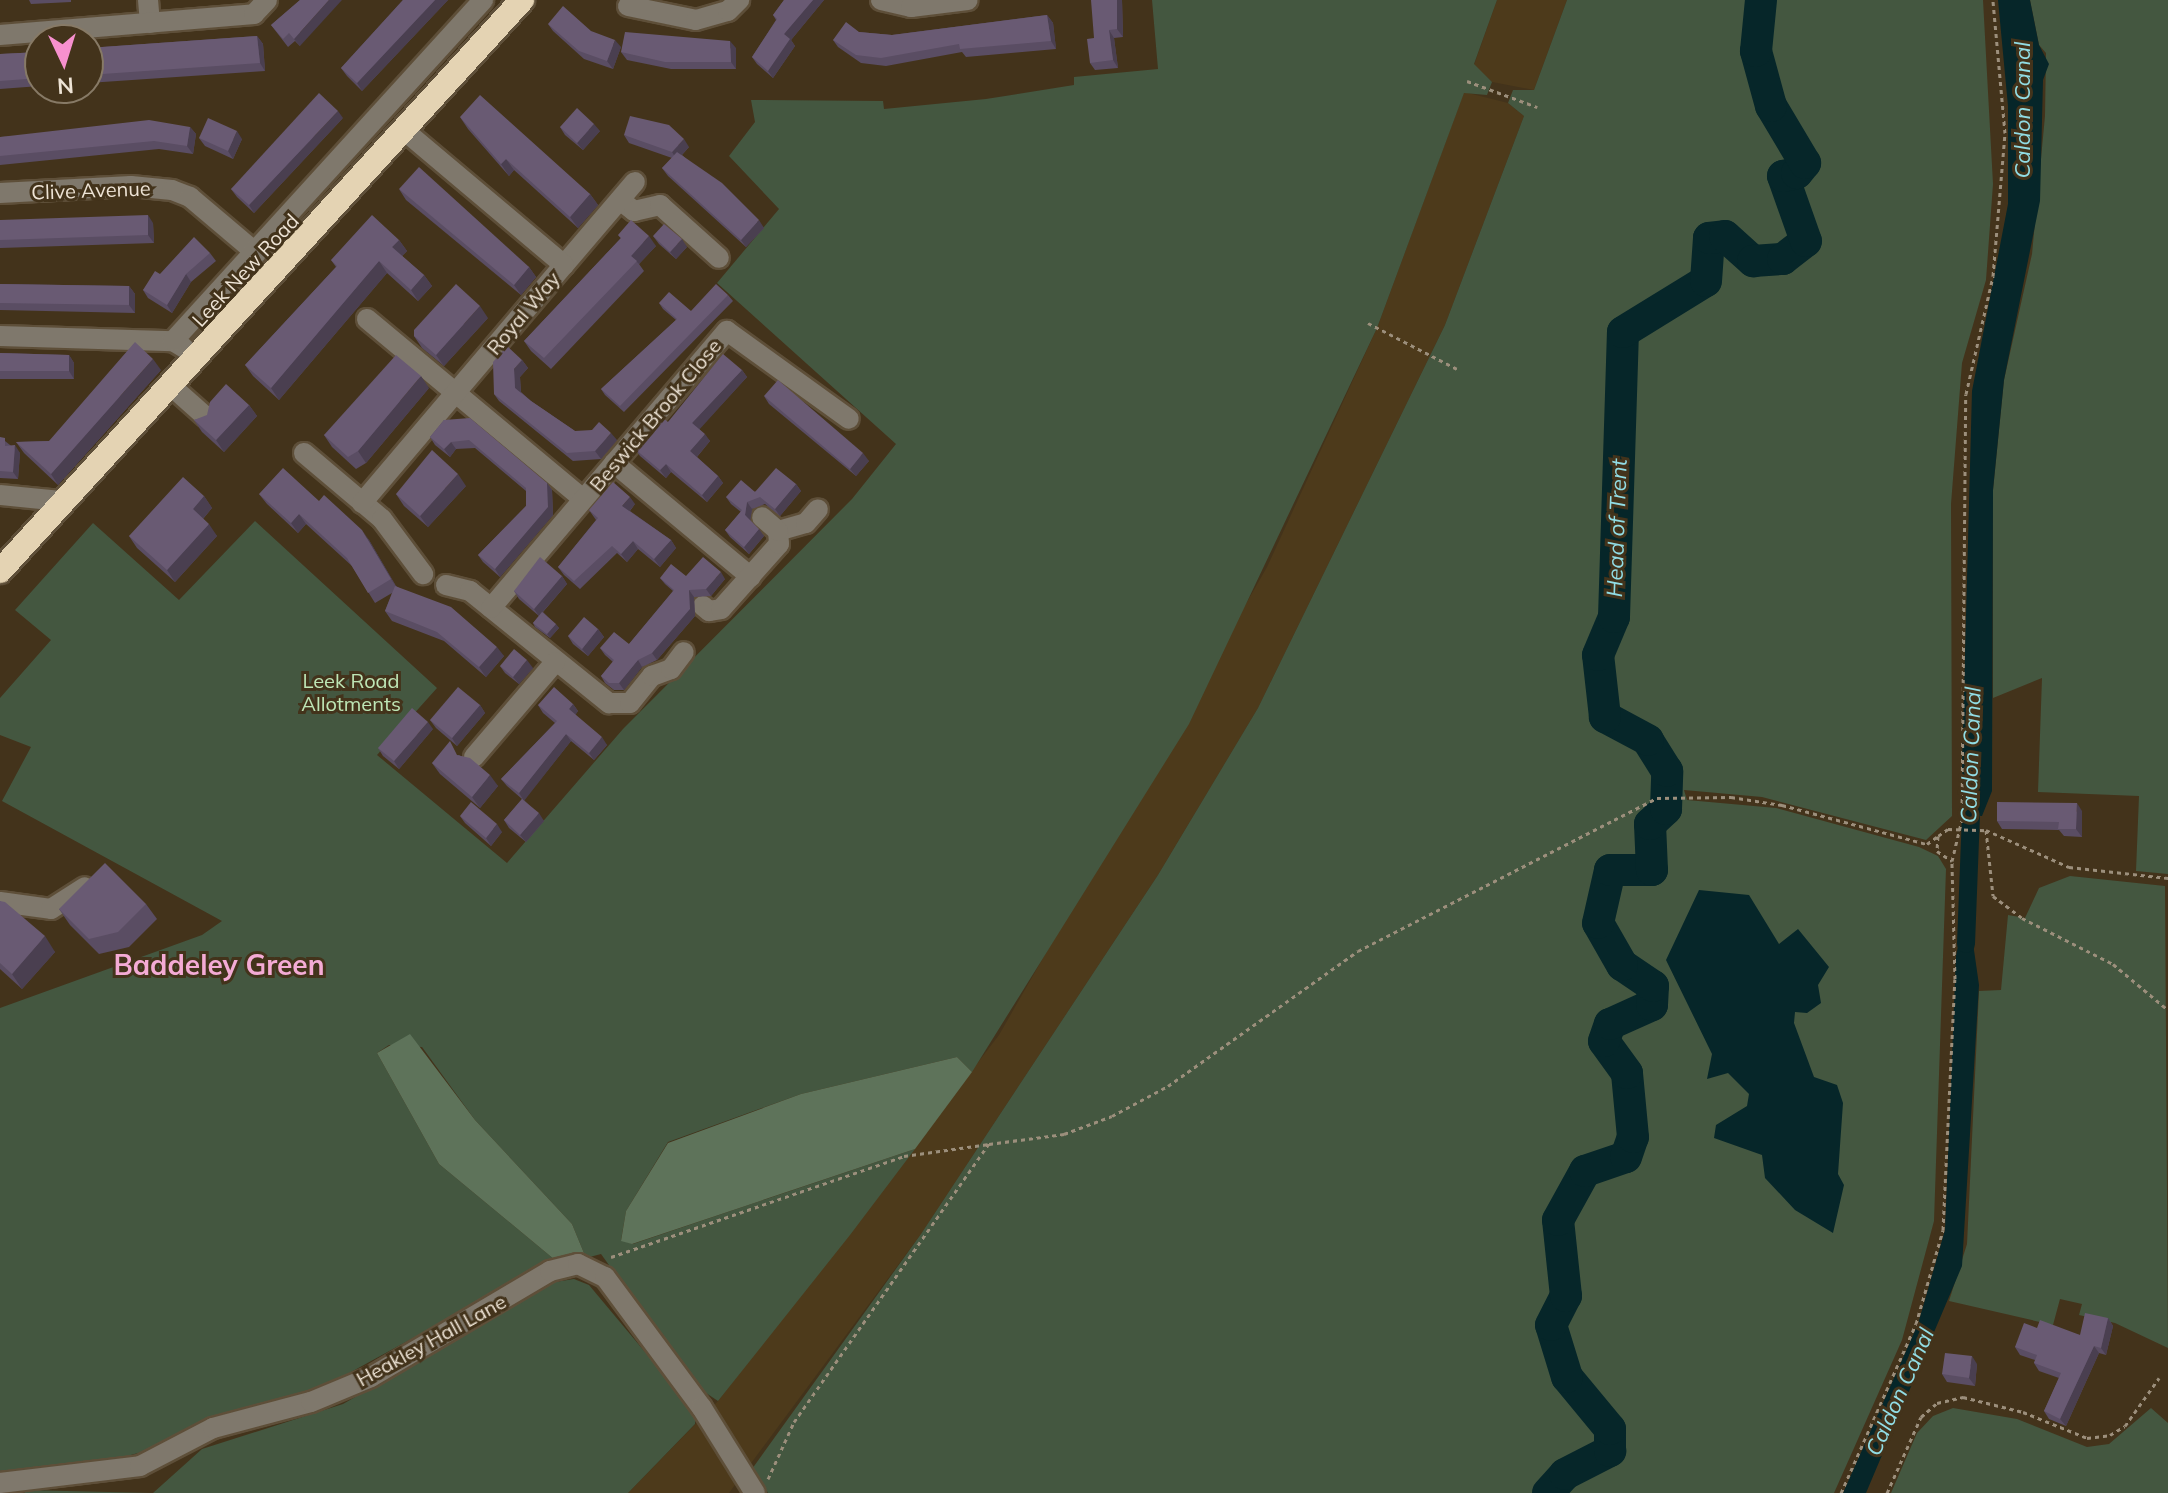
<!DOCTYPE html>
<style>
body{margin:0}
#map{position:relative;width:2168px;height:1493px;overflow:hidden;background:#43331b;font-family:Mulish,sans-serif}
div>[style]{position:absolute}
.built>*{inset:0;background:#4d3a1b}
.green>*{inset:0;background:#445740}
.forest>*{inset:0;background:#5e735a}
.water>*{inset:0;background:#062629}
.canal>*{height:18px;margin:-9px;padding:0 9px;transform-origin:9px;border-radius:9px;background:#062629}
.river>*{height:32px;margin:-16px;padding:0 16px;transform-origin:16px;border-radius:16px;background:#062629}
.path>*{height:3px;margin-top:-1.5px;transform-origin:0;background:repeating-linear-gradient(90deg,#9c8f7c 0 4px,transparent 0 8px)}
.roads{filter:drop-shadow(2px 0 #5e4f39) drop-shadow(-2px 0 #5e4f39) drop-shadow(0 2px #5e4f39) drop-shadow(0 -2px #5e4f39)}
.minor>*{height:20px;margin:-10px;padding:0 10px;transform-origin:10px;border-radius:10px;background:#7f786c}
.highway>*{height:24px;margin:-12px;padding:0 12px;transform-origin:12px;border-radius:12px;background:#e4d3b3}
.path-bridge>*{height:3px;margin-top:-1.5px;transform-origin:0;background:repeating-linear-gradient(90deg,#9c8f7c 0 4px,transparent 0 8px)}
.wall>*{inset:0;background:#5a4d63}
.shaded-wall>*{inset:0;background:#4a3f50}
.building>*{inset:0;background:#695a73}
span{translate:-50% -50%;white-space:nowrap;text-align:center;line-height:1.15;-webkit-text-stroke:6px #43331b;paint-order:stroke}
.street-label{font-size:20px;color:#eee4d6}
.park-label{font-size:20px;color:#bee6b6}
.water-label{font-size:22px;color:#91dde5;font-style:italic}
.district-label{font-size:28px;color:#f4abd5;font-weight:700}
.north{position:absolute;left:24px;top:24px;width:80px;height:80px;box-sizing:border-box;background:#43331b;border:2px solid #877a66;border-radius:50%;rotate:176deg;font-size:22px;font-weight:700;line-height:32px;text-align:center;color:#eee4d6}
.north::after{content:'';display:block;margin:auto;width:28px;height:36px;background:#f790ce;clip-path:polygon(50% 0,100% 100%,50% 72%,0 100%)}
</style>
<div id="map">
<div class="built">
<i style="clip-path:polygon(1497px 0,1567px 0,1534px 90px,1492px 82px,1474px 65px)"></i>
<i style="clip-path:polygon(1464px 92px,1508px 103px,1524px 116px,1445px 325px,1258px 708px,1158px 875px,921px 1234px,729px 1493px,628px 1493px,718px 1401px,999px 1035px,1267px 567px,1377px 328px)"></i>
</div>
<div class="green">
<i style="clip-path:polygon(1152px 0,1497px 0,1474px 64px,1492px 82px,1487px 95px,1464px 93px,1377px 328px,1189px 724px,972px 1072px,957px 1057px,801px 1094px,668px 1142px,626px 1211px,621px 1240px,633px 1244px,915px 1149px,850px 1235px,718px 1401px,697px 1387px,601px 1254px,586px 1258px,572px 1224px,475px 1120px,422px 1047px,389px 1045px,377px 1053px,439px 1164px,555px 1260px,311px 1394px,225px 1413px,156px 1448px,102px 1463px,0 1471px,0 1008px,202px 935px,222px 921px,2px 801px,31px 747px,0 735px,0 698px,51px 640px,15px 610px,93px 523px,179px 600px,255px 521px,437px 688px,377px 755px,507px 863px,623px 729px,852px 499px,896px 444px,717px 283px,779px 209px,729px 156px,755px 122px,751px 100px,883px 101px,884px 109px,986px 99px,1074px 85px,1074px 77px,1158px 69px)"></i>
<i style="clip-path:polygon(1567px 0,1983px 0,1993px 184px,1986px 280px,1962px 363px,1951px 504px,1952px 816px,1926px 840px,1762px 797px,1684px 790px,1687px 800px,1776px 808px,1919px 847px,1938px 856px,1946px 869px,1934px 1221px,1902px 1340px,1834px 1493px,768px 1493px,752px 1469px,921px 1234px,1158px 875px,1258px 708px,1445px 325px,1524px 116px,1508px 103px,1513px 90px,1534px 90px)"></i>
<i style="clip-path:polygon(2030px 0,2168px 0,2168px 874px,2136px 871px,2139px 796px,2038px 792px,2042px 678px,1993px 698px,1993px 490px,2004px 380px,2032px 254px,2045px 116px,2046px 53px,2039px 45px)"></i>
<i style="clip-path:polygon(2070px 876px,2165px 886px,2168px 1348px,2115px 1323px,2079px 1315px,2082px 1304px,2060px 1299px,2053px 1325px,1949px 1301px,1967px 1244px,1979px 991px,2001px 990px,2008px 915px,2025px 918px,2039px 888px)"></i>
<i style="clip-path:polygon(574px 1279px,589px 1285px,696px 1413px,695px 1424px,628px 1493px,25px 1493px,23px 1490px,153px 1493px,202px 1449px,343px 1404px,555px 1282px)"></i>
<i style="clip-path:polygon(1953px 1408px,2017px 1419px,2087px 1447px,2109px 1444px,2151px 1408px,2168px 1423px,2168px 1493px,1891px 1493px,1917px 1433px,1933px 1416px)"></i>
</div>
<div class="forest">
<i style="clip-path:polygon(410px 1034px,475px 1120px,572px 1224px,586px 1258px,555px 1260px,439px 1164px,377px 1053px)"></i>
<i style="clip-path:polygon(957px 1057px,972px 1072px,915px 1149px,632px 1244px,621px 1241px,626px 1211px,668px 1143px,801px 1094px)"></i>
</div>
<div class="water">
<i style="clip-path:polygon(1998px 0,2030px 0,2039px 45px,2049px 64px,2043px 80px,2040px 201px,2004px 380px,1993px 490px,1992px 791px,1982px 816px,1965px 815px,1962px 767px,1972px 391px,2008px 204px,2008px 106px)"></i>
<i style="clip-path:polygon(1699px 890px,1749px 895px,1779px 944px,1798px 929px,1829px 967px,1818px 985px,1821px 1003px,1807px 1013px,1795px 1012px,1794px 1023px,1814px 1077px,1837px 1085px,1843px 1103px,1838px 1174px,1844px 1185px,1833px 1233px,1795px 1210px,1765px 1178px,1762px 1155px,1714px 1138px,1716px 1125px,1747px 1106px,1749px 1094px,1728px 1073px,1707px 1079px,1712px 1054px,1666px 960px)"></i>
<i style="clip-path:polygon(1963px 922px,1970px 922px,1979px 985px,1962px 1266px,1866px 1493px,1843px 1493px,1918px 1324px,1945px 1230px,1956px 956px)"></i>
</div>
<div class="canal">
<i style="left:1966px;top:944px;width:154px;rotate:-87.8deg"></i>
</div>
<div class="river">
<i style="left:1548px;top:1493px;width:25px;rotate:-48deg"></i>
<i style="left:1565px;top:1474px;width:51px;rotate:-27.1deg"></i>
<i style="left:1610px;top:1451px;width:22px;rotate:-90deg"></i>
<i style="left:1610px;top:1429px;width:67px;rotate:-129.6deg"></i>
<i style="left:1567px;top:1377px;width:54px;rotate:-107.1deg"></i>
<i style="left:1551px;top:1325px;width:33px;rotate:-63deg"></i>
<i style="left:1566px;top:1296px;width:76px;rotate:-96deg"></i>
<i style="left:1558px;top:1220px;width:56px;rotate:-61.1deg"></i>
<i style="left:1585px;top:1171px;width:43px;rotate:-18.9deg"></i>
<i style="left:1626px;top:1157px;width:21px;rotate:-71deg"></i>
<i style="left:1633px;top:1137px;width:64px;rotate:-95.4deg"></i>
<i style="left:1627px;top:1073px;width:39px;rotate:-126deg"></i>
<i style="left:1604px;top:1041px;width:18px;rotate:-71deg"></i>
<i style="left:1610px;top:1024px;width:46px;rotate:-24.3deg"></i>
<i style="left:1652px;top:1005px;width:19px;rotate:-87deg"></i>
<i style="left:1653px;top:986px;width:37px;rotate:-146deg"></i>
<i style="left:1622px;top:965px;width:48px;rotate:-119.7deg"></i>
<i style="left:1598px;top:923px;width:54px;rotate:-77.2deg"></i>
<i style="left:1610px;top:870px;width:42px"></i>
<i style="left:1652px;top:870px;width:46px;rotate:-92.5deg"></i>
<i style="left:1650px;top:824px;width:22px;rotate:-43deg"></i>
<i style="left:1666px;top:809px;width:38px;rotate:-88deg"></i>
<i style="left:1667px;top:771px;width:36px;rotate:-122deg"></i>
<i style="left:1648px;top:740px;width:49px;rotate:-151.9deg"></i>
<i style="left:1605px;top:717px;width:62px;rotate:-96.4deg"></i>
<i style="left:1598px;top:655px;width:41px;rotate:-67.2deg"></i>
<i style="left:1614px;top:617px;width:285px;rotate:-88.2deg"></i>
<i style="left:1623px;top:332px;width:97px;rotate:-31.6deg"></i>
<i style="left:1706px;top:281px;width:43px;rotate:-86deg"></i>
<i style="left:1709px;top:238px;width:16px;rotate:-7deg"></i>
<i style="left:1725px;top:236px;width:38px;rotate:42deg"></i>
<i style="left:1753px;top:261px;width:30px;rotate:-4deg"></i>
<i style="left:1783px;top:259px;width:29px;rotate:-38deg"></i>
<i style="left:1806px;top:241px;width:69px;rotate:-109.5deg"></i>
<i style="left:1783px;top:176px;width:14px;rotate:-12deg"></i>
<i style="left:1797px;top:173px;width:13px;rotate:-51deg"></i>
<i style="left:1805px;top:163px;width:66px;rotate:-120.8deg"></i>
<i style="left:1771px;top:106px;width:57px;rotate:-105.3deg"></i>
<i style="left:1756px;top:51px;width:51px;rotate:-84.4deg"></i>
</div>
<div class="path">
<i style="left:1467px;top:81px;width:75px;rotate:20.4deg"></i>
<i style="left:1368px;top:323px;width:100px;rotate:27.3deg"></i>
<i style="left:1948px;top:829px;width:12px;rotate:145deg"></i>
<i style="left:1938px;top:836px;width:15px;rotate:94deg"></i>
<i style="left:1937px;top:851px;width:18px;rotate:34deg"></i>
<i style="left:1986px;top:830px;width:66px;rotate:83.9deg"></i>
<i style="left:1993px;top:896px;width:36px;rotate:37deg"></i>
<i style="left:2022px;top:918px;width:102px;rotate:26.8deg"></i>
<i style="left:2113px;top:964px;width:72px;rotate:39.9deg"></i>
<i style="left:1986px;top:830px;width:91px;rotate:24deg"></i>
<i style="left:2069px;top:867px;width:100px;rotate:6.3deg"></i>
<i style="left:611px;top:1257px;width:310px;rotate:-19deg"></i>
<i style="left:904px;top:1156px;width:86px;rotate:-8deg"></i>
<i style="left:768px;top:1479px;width:63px;rotate:-65.5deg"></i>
<i style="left:794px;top:1422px;width:340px;rotate:-55deg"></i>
<i style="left:989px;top:1144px;width:76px;rotate:-7.6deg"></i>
<i style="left:1064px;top:1134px;width:51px;rotate:-20.6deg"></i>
<i style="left:1112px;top:1116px;width:64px;rotate:-28.2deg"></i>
<i style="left:1168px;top:1086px;width:233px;rotate:-35.4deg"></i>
<i style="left:1358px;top:951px;width:336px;rotate:-27.1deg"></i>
<i style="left:1657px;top:798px;width:74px;rotate:-0.8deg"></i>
<i style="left:1731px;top:797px;width:52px;rotate:8.9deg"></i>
<i style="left:1782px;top:805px;width:150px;rotate:15.1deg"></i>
<i style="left:1927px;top:844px;width:14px;rotate:-36deg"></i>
<i style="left:1841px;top:1493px;width:185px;rotate:-66.1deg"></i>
<i style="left:1916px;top:1324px;width:98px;rotate:-74deg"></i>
<i style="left:1943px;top:1230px;width:251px;rotate:-87.3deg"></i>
<i style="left:1955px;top:979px;width:118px;rotate:-91.5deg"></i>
<i style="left:1952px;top:861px;width:43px;rotate:-76.6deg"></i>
<i style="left:1962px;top:819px;width:425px;rotate:-89.5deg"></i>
<i style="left:1966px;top:394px;width:121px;rotate:-77.1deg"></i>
<i style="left:1993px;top:276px;width:144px;rotate:-85.2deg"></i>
<i style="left:2005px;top:133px;width:134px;rotate:-95.2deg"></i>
<i style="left:1887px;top:1493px;width:83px;rotate:-65.9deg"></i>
<i style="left:1921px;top:1417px;width:21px;rotate:-41deg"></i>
<i style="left:1937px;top:1403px;width:27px;rotate:-13deg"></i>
<i style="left:1963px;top:1397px;width:62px;rotate:14deg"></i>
<i style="left:2023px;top:1412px;width:69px;rotate:22.1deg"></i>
<i style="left:2087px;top:1438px;width:23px;rotate:-7deg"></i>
<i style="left:2110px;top:1435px;width:17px;rotate:-31deg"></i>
<i style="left:2125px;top:1426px;width:59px;rotate:-54.7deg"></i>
</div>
<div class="roads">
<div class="minor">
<i style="left:148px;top:0;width:23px;rotate:85deg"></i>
<i style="left:881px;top:0;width:31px;rotate:13deg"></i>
<i style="left:911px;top:7px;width:57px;rotate:-7deg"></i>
<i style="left:628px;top:6px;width:69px;rotate:11.6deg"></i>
<i style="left:696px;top:20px;width:33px;rotate:-16deg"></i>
<i style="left:728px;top:11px;width:16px;rotate:-45deg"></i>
<i style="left:0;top:35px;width:255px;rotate:-4.7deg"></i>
<i style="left:254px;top:14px;width:19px;rotate:-47deg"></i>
<i style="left:0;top:193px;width:131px;rotate:-3.1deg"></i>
<i style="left:131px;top:186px;width:41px;rotate:5.6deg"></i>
<i style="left:172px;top:190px;width:19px;rotate:21deg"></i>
<i style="left:190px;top:197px;width:87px;rotate:40.3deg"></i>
<i style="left:620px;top:200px;width:18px;rotate:38deg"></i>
<i style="left:634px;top:211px;width:27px;rotate:-13deg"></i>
<i style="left:660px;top:205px;width:79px;rotate:41.9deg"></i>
<i style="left:564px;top:265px;width:109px;rotate:-49.5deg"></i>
<i style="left:367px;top:319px;width:281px;rotate:39.8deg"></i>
<i style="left:0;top:336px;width:173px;rotate:1.7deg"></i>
<i style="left:173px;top:341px;width:13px;rotate:32deg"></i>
<i style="left:173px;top:341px;width:461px;rotate:-47.7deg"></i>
<i style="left:170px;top:385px;width:48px;rotate:41.6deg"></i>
<i style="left:304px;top:453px;width:102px;rotate:40.2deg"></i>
<i style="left:382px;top:519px;width:69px;rotate:53.3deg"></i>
<i style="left:614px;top:463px;width:178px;rotate:39.8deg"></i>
<i style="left:0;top:495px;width:61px;rotate:5.6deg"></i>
<i style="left:362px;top:503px;width:312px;rotate:-49.7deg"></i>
<i style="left:564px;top:265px;width:207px;rotate:-139.9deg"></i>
<i style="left:778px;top:531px;width:29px;rotate:-16deg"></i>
<i style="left:806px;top:523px;width:18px;rotate:-49deg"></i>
<i style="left:446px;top:585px;width:25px;rotate:14deg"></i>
<i style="left:470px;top:591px;width:179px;rotate:38.9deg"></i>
<i style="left:609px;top:703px;width:21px"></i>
<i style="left:630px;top:703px;width:35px;rotate:-51deg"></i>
<i style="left:652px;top:676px;width:20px;rotate:-20deg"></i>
<i style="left:671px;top:669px;width:21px;rotate:-53deg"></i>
<i style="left:703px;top:606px;width:8px;rotate:40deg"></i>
<i style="left:709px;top:611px;width:12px;rotate:-9deg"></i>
<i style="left:721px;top:609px;width:87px;rotate:-48.3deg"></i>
<i style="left:779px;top:544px;width:13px;rotate:-94deg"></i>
<i style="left:778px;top:531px;width:21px;rotate:-139deg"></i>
<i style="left:491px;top:608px;width:364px;rotate:-49.6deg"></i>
<i style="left:727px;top:331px;width:150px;rotate:35.8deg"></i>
<i style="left:474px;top:757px;width:125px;rotate:-49.5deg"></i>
<i style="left:0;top:902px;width:51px;rotate:7.8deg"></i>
<i style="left:51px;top:909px;width:40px;rotate:-32.9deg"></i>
<i style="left:0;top:1483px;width:141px;rotate:-6.9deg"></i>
<i style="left:140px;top:1466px;width:82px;rotate:-27.5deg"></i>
<i style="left:213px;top:1428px;width:101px;rotate:-14.9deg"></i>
<i style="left:311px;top:1402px;width:65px;rotate:-22.6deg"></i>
<i style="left:371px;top:1377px;width:208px;rotate:-30.6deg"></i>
<i style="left:550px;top:1271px;width:29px;rotate:-14deg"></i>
<i style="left:578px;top:1264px;width:30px;rotate:26deg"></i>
<i style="left:605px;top:1277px;width:163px;rotate:53.5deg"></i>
<i style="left:702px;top:1408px;width:100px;rotate:58.1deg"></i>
</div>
<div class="highway">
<i style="left:0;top:571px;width:774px;rotate:-47.57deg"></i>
</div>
</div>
<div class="path-bridge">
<i style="left:1948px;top:829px;width:38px;rotate:2deg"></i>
</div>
<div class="wall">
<i style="clip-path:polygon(29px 0,71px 0,71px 2px,31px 4px)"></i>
<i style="clip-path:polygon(300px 0,300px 46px,295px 41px,288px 47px,271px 25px)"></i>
<i style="clip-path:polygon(403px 0,448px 0,362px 91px,347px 76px,341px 68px)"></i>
<i style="clip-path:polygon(784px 0,824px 0,791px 40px,795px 46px,773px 78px,757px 64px,752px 57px,776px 20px,773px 15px)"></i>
<i style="clip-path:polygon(1122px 0,1123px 37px,1114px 38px,1118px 68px,1095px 70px,1090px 63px,1094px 38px)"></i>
<i style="clip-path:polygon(1047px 15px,1053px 23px,1056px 49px,966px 57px,962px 52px,886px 66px,861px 63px,838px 47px,833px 40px,859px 32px,892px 35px)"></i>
<i style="clip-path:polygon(548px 24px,621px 47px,613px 69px,584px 59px,553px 31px)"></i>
<i style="clip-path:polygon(257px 36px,263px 44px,265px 71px,88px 83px,88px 48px)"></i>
<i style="clip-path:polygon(736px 48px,736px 69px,671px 69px,627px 60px,621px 52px)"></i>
<i style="clip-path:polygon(40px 52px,40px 86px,0 89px,0 54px)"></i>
<i style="clip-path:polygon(460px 117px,590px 194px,598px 205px,578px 228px,514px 170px,509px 176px,468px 129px)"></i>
<i style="clip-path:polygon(343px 118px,254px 213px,237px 197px,231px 189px)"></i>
<i style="clip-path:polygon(190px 127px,196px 134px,193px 154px,159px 149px,0 165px,0 137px)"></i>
<i style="clip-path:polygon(560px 127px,600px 131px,583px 150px,565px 135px)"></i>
<i style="clip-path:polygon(624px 135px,689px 147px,682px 155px,764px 228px,746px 247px,668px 176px,662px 168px,672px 158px,629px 143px)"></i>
<i style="clip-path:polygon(199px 138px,242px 139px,233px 159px,205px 146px)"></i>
<i style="clip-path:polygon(399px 189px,529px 267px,536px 277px,521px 295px,406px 200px)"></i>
<i style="clip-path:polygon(0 220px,153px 223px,154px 243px,0 248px)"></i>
<i style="clip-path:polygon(618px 235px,656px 246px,639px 264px,644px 271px,551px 369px,531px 351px,524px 341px,621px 238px)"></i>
<i style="clip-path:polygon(653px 236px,687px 247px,676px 259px,659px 244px)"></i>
<i style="clip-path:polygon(399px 240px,407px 251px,402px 256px,424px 275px,432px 286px,418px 301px,387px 273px,279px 400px,253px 376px,245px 365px,336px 267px,331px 260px)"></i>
<i style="clip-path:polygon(210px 253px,216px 261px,191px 282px,172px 313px,148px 298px,143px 290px,160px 274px)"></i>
<i style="clip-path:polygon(0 284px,129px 286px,135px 294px,135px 313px,0 310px)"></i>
<i style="clip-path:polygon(728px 295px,733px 301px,624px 412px,605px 395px,601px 389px,676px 320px,663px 309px,659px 303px,691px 311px)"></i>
<i style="clip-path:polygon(488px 318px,444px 366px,422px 348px,414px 336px)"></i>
<i style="clip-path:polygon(0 353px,69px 355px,74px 363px,74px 379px,0 379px)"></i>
<i style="clip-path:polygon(522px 360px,528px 368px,520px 377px,521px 392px,531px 401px,575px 431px,617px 440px,601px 459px,573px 461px,499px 401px,494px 394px)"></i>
<i style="clip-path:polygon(161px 370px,58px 485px,24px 453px,16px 442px,49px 441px)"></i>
<i style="clip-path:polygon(742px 370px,747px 377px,699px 429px,710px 441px,697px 457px,718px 476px,723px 483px,707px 502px,671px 472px,666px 478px,640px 456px,635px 449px,668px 422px)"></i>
<i style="clip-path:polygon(429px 388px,366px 463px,356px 469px,332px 447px,324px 435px)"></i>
<i style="clip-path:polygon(764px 396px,869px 461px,856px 476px,769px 404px)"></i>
<i style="clip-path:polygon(249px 405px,257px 416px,224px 452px,202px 432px,194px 420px)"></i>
<i style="clip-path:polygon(444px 420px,547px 483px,552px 490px,553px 515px,500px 577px,483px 562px,478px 555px,526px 506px,526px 491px,475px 448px,456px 449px,450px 457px,435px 445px,430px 437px)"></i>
<i style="clip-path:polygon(0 437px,20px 453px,18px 479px,0 478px)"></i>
<i style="clip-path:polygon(796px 484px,801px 491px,780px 516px,765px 504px,752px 509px,750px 520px,764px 536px,749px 554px,730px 537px,725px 530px,741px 512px,731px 504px,726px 497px)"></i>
<i style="clip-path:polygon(466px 486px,428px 527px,404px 506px,396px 494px)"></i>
<i style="clip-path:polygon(259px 494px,319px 501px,369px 540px,396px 586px,504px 656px,486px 677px,444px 641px,392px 621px,385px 611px,392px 593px,375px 603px,352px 566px,306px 524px,298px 533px,267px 504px)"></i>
<i style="clip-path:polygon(204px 496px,212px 508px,203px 519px,217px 536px,175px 582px,137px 548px,129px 536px)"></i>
<i style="clip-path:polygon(635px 504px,630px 511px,671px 540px,676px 548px,660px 567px,638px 549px,627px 562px,617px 553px,580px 589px,564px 575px,558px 567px,596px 520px,589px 510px)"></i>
<i style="clip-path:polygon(562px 576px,567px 584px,543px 612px,559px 628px,550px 638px,535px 627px,533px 623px,539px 616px,519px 599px,514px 591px)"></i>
<i style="clip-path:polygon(686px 576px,725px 579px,711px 596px,694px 597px,695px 616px,657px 660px,642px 667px,624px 690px,614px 690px,605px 683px,601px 676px,613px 662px,605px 655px,600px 648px,629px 644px,673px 591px,665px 584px,660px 578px)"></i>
<i style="clip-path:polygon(598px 629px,604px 637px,588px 656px,573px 644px,568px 636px)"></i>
<i style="clip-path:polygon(500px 666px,533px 668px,519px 684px,505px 673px)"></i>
<i style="clip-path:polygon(573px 704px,578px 711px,575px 715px,607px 745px,594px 760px,571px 741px,524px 800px,544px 821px,526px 842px,509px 828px,504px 820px,522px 799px,507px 786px,501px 779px,555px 723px,543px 713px,538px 705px)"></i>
<i style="clip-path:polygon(480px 705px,485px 713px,457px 746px,436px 728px,430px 720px)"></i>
<i style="clip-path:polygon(433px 729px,399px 769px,383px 756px,378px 748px)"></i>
<i style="clip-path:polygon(459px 755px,498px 786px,480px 808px,440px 774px,432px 763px)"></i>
<i style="clip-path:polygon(2082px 811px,2082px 837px,2064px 836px,2059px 830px,2002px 829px,1997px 821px)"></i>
<i style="clip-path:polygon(460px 816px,502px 832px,491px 846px,465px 823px)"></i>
<i style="clip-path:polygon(0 901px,55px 952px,22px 989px,0 969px)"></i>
<i style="clip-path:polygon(146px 904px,157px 919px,129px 947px,99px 954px,70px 925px,59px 909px)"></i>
<i style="clip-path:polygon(2108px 1318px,2113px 1326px,2106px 1355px,2099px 1353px,2066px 1426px,2049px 1419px,2044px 1411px,2059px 1378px,2039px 1371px,2034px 1363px,2035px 1360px,2020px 1355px,2015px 1347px,2037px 1328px,2080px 1335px)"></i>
<i style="clip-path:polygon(1977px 1364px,1975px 1386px,1947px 1382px,1942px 1374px)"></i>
</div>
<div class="shaded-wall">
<i style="clip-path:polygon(329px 0,342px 0,300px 46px,294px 39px)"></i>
<i style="clip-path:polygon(435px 0,448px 0,362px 91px,357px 83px)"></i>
<i style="clip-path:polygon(813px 0,824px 0,791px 40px,795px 46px,773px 78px,768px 71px,784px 34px)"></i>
<i style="clip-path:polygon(1117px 0,1122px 0,1123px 37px,1117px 29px)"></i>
<i style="clip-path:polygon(1047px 15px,1053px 23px,1056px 49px,1051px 41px)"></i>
<i style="clip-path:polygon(1109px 30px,1114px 38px,1118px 68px,1113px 60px)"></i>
<i style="clip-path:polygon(257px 36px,263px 44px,265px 71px,260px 63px)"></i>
<i style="clip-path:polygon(615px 40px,621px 47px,613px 69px,607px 61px)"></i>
<i style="clip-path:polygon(730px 41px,736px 48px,736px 69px,731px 62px)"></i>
<i style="clip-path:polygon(338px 111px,343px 118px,254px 213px,249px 205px)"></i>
<i style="clip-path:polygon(594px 124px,600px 131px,583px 150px,577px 143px)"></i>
<i style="clip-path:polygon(190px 127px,196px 134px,193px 154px,187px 146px)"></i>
<i style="clip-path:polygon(237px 131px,242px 139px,233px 159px,228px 151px)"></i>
<i style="clip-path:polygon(684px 139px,689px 147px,677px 160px,672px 152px)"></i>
<i style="clip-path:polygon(506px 159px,514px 170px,509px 176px,501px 164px)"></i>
<i style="clip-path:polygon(590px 194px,598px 205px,578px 228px,570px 217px)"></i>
<i style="clip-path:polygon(148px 215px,153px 223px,154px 243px,148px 235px)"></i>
<i style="clip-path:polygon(759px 220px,764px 228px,746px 247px,741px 240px)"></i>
<i style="clip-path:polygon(649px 236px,656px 246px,639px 264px,631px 256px)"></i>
<i style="clip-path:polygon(682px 239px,687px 247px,676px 259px,670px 252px)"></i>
<i style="clip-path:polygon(399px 240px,407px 251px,400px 258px,392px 247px)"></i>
<i style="clip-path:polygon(379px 261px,387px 273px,279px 400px,271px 388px)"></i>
<i style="clip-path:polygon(529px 267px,536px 277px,521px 295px,514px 285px)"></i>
<i style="clip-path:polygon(186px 274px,191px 282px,172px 313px,167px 305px)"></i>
<i style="clip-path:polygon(424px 275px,432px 286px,418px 301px,411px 290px)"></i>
<i style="clip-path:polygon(129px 286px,135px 294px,135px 313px,129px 305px)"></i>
<i style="clip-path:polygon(480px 306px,488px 318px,444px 366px,436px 355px)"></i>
<i style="clip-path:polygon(69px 355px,74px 363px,74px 379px,69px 371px)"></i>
<i style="clip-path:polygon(153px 359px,161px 370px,58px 485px,51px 474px)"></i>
<i style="clip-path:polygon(522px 360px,528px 368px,520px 377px,521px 395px,515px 388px,514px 369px)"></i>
<i style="clip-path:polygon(742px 370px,747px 377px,698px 431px,692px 423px)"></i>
<i style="clip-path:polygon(421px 376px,429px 388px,366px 463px,358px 451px)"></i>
<i style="clip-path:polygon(249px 405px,257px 416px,224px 452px,216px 440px)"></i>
<i style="clip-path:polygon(611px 433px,617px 440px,601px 459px,595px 451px)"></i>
<i style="clip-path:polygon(705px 434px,710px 441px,695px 459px,690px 451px)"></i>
<i style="clip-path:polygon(451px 442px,456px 449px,450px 457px,444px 449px)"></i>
<i style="clip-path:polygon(15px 445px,20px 453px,18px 479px,13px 472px)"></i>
<i style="clip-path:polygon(863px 453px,869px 461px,856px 476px,850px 469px)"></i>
<i style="clip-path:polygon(666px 464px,671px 472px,666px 478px,660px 470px)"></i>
<i style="clip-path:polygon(458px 474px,466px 486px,428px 527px,420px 516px)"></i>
<i style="clip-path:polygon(718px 476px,723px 483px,707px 502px,702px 495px)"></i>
<i style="clip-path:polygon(547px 483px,552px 490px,553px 515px,500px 577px,495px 569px)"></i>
<i style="clip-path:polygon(796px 484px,801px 491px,780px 516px,775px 509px)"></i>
<i style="clip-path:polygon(204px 496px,212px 508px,201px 521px,193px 509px)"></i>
<i style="clip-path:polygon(630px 497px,635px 504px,628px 513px,622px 506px)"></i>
<i style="clip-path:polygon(747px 502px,752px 509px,750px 522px,745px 515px)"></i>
<i style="clip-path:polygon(299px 514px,306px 524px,298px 533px,291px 523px)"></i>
<i style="clip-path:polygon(209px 524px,217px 536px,175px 582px,167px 570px)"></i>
<i style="clip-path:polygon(759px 529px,764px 536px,749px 554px,744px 547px)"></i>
<i style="clip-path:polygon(362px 530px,369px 540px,398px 590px,391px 579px)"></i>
<i style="clip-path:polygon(671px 540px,676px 548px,660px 567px,654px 559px)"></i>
<i style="clip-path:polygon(633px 541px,638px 549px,627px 562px,621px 554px)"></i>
<i style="clip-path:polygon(721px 572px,725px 579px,711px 596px,706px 589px)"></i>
<i style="clip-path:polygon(562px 576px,567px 584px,539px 616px,534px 609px)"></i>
<i style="clip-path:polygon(689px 590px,694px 597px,695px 616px,657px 660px,652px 653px)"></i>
<i style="clip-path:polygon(556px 624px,559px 628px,550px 638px,547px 634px)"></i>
<i style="clip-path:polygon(598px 629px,604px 637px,588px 656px,582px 649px)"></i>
<i style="clip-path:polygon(497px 647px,504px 656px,486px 677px,479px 667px)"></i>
<i style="clip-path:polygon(527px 660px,533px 668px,519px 684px,513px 677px)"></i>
<i style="clip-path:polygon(638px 660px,642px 667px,624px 690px,619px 683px)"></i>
<i style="clip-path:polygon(573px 704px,578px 711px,574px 717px,569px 709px)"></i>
<i style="clip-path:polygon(480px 705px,485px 713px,457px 746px,452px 738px)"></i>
<i style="clip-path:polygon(428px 722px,433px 729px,399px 769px,394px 761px)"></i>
<i style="clip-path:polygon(566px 734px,571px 741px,524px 801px,519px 793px)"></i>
<i style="clip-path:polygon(602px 737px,607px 745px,594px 760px,589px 753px)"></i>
<i style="clip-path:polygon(490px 775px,498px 786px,480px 808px,472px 797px)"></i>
<i style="clip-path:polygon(2077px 803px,2082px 811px,2082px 837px,2076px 829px)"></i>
<i style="clip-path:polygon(539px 813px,544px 821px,526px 842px,520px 835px)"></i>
<i style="clip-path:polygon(497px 824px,502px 832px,491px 846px,486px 838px)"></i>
<i style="clip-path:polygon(45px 936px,55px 952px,22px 989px,12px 974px)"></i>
<i style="clip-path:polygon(2108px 1318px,2113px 1326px,2106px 1355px,2101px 1348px)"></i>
<i style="clip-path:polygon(2094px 1346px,2099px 1353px,2066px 1426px,2060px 1419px)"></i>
<i style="clip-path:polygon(1972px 1356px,1977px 1364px,1975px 1386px,1969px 1378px)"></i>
</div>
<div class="building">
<i style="clip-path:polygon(300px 0,329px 0,294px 39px,289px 33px,283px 39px,271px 25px)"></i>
<i style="clip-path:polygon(403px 0,435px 0,357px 83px,341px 68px)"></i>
<i style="clip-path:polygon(784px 0,813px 0,784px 34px,790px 39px,768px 71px,752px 57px,777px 19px,773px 15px)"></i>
<i style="clip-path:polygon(1091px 0,1117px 0,1117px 29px,1109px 30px,1113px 60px,1090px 63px,1087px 39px,1094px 38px)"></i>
<i style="clip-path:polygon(563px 6px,591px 31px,615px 40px,607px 61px,579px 51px,548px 24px)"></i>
<i style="clip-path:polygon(1047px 15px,1051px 41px,960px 49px,959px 44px,881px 58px,856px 55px,833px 40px,846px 22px,859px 32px,892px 35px)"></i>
<i style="clip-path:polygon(625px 32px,730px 41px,731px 62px,665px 62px,621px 52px)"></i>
<i style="clip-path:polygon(257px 36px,260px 63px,88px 75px,88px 48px)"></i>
<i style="clip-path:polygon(40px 52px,40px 78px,0 81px,0 54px)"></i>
<i style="clip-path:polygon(319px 93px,338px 111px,249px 205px,231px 189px)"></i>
<i style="clip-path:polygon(480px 95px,590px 194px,570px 217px,506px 159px,501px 164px,460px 117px)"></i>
<i style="clip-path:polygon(577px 108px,594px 124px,577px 143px,560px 127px)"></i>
<i style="clip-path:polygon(630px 116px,669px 125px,684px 139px,672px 152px,624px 135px)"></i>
<i style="clip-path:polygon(208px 118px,237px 131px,228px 151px,199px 138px)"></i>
<i style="clip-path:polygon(149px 120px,190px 127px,187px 146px,154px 141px,0 156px,0 137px)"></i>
<i style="clip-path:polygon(677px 152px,722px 183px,759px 220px,741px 240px,662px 168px)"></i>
<i style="clip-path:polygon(419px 167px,529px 267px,514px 285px,399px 189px)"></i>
<i style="clip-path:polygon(148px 215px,148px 235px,0 240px,0 220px)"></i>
<i style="clip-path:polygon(372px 215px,399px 240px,392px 247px,424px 275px,411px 290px,379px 261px,271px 388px,245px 365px,337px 266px,331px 260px)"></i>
<i style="clip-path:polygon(631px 220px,649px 236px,631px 256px,637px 261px,544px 358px,524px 341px,621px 238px,618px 235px)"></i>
<i style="clip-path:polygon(664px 224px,682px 239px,670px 252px,653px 236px)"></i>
<i style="clip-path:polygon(194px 237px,210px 253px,186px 274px,167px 305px,143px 290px,155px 271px,160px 274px)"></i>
<i style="clip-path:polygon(0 284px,129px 286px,129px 305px,0 303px)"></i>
<i style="clip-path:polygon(456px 284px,480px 306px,436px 355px,414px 336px,414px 330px)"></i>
<i style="clip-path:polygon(716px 284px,728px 295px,620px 406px,601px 389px,677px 319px,659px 303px,669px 292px,691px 311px)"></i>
<i style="clip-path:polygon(135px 342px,153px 359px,51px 474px,16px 442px,49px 441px)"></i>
<i style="clip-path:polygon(507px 346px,522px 360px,514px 369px,515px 388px,531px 401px,575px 431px,592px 430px,599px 422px,611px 433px,595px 451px,567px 453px,494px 394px,493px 362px)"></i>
<i style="clip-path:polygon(0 353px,69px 355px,69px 371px,0 371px)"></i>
<i style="clip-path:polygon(723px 354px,742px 370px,692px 423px,705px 434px,690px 451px,718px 476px,702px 495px,666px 464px,660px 470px,635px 449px,662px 417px,668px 422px)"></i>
<i style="clip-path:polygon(396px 355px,421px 376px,358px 451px,348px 457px,324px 435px)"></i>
<i style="clip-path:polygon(778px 380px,863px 453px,850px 469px,764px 396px)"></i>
<i style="clip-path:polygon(226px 384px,249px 405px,216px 440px,194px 420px,207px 415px,210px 402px)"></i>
<i style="clip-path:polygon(470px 418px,547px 483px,548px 507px,495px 569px,478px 555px,526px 506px,526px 488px,469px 440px,451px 442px,444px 449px,430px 437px,444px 420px)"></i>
<i style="clip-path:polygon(0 437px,5px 438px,5px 446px,15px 445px,13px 472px,0 471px)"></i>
<i style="clip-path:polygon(432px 450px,458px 474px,420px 516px,396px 494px)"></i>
<i style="clip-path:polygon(283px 468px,319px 501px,324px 495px,362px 530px,391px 579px,368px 593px,347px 558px,299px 514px,291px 523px,259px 494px)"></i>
<i style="clip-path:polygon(776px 468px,796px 484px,775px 509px,760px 497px,747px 502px,745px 515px,759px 529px,744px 547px,725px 530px,742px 510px,726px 497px,741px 480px,755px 492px)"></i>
<i style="clip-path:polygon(183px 477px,204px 496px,193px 509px,209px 524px,167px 570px,129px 536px)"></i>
<i style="clip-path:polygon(613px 482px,630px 497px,622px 506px,671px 540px,654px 559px,633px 541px,621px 554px,612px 546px,574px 581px,558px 567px,598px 518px,589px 510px)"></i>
<i style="clip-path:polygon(540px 557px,562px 576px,534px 609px,514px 591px)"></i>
<i style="clip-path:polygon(703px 557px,721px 572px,706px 589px,689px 590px,690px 609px,652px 653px,638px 660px,619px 683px,609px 683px,601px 676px,614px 660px,600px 648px,614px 632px,629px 644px,674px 590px,660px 578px,671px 564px,686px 576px)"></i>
<i style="clip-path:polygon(395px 586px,451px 607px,497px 647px,479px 667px,437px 632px,385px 611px)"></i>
<i style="clip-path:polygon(542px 612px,556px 624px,547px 634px,533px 623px)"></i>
<i style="clip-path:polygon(584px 617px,598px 629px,582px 649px,568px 636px)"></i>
<i style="clip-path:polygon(514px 649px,527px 660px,513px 677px,500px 666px)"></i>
<i style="clip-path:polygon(458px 687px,480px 705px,452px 738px,430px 720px)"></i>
<i style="clip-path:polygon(554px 687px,573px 704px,569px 709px,602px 737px,589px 753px,566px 734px,519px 793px,501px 779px,557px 721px,538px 705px)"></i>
<i style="clip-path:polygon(412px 708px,428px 722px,394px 761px,378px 748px)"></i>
<i style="clip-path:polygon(450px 741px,457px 755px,470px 758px,490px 775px,472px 797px,432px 763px)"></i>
<i style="clip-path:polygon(522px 799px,539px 813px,520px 835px,504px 820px)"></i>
<i style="clip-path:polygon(471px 802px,497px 824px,486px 838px,460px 816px)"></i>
<i style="clip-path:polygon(1997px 802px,2077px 803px,2076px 829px,2058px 829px,2059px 822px,1997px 821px)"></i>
<i style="clip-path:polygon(105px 863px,146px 904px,118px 932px,89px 939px,59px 909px)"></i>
<i style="clip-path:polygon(0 901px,5px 902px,45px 936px,12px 974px,0 963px)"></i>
<i style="clip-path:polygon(2085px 1313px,2108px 1318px,2101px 1348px,2094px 1346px,2060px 1419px,2044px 1411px,2061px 1373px,2034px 1363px,2037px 1355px,2015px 1347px,2024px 1323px,2037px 1328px,2040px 1320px,2080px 1335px)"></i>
<i style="clip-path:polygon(1945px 1353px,1972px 1356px,1969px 1378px,1942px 1374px)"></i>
</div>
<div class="street-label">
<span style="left:91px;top:190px;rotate:-2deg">Clive Avenue</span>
<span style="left:245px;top:270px;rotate:-47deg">Leek New Road</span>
<span style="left:523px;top:313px;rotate:-50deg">Royal Way</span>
<span style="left:655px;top:415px;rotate:-50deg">Beswick Brook Close</span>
<span style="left:431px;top:1340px;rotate:-29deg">Heakley Hall Lane</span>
</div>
<div class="park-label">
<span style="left:351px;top:692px">Leek Road<br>Allotments</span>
</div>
<div class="water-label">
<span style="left:2023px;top:110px;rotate:-90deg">Caldon Canal</span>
<span style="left:1617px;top:528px;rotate:-88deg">Head of Trent</span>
<span style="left:1971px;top:755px;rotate:-88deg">Caldon Canal</span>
<span style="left:1900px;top:1392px;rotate:-66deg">Caldon Canal</span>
</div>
<div class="district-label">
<span style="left:219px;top:965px">Baddeley Green</span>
</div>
<div class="north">N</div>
</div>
